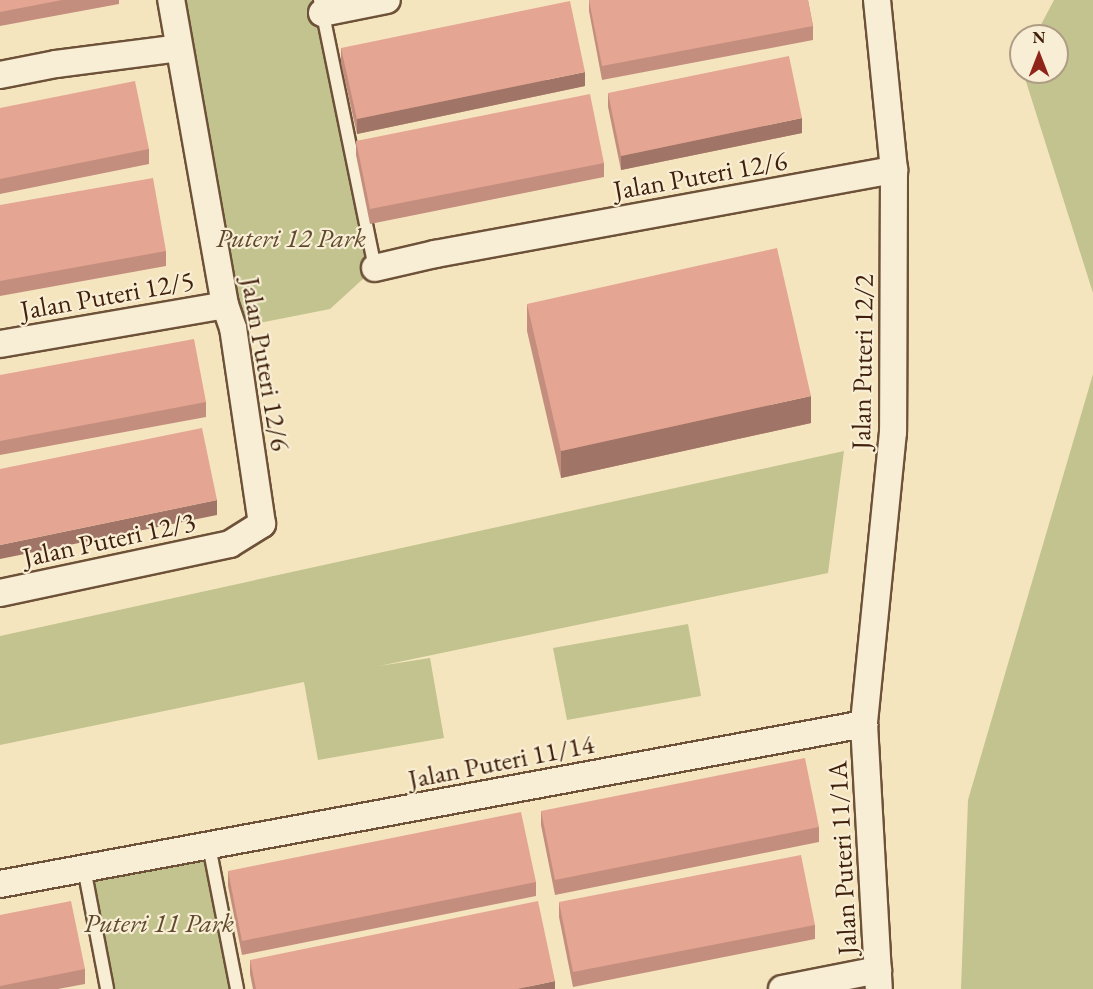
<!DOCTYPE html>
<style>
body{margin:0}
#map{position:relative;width:1093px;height:989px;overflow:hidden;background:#f5e5bf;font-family:"EB Garamond",serif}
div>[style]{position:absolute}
.green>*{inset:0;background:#c2c38e}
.roads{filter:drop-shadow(2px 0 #6d5138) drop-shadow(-2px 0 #6d5138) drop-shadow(0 2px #6d5138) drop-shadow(0 -2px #6d5138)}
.service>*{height:12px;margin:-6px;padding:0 6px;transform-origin:6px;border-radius:6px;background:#f8eed5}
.minor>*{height:26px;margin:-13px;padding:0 13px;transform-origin:13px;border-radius:13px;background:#f8eed5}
.wall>*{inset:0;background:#c48e7e}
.shaded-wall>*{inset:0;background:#a07466}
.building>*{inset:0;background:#e4a592}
span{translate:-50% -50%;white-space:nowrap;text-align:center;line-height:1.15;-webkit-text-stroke:4.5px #f8eed5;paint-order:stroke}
.street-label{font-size:27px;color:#40200b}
.park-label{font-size:27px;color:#60492c;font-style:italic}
.north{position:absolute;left:1009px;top:24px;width:60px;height:60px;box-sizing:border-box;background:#f8eed5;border:2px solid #ae9c84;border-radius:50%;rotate:0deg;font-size:16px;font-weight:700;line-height:24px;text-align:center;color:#40200b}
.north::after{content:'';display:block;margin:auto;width:21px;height:27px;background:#8f2418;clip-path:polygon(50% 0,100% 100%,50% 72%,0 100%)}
</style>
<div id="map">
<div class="green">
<i style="clip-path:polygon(171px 0,320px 0,375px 268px,330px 309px,233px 328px)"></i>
<i style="clip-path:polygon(1054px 0,1093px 0,1093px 293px,1023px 72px,1057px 72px,1057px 36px,1035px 36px)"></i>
<i style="clip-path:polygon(1093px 374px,1093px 989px,961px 989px,968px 800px)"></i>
<i style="clip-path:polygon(844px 451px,828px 573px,379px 666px,430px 658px,444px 738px,318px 760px,304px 682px,0 745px,0 636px)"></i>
<i style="clip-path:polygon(688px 624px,701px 696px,567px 720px,553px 648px)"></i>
<i style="clip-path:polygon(209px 846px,237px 989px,107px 989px,84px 868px)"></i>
</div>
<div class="roads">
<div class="service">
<i style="left:320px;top:0;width:274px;rotate:78.4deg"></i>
<i style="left:209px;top:846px;width:146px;rotate:78.9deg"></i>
<i style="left:84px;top:868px;width:123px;rotate:79.2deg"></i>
</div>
<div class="minor">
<i style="left:877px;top:0;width:171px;rotate:84.3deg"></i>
<i style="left:894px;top:170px;width:262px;rotate:90.2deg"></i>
<i style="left:893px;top:432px;width:293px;rotate:95.7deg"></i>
<i style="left:864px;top:724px;width:265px;rotate:86.8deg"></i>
<i style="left:322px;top:13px;width:66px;rotate:-11.3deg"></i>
<i style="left:0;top:75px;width:57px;rotate:-11.1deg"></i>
<i style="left:56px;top:64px;width:124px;rotate:-7.4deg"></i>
<i style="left:375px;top:268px;width:62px;rotate:-13.1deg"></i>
<i style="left:435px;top:254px;width:467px;rotate:-10.4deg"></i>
<i style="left:0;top:344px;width:228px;rotate:-9.8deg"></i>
<i style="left:0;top:593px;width:235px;rotate:-12deg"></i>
<i style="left:230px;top:544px;width:38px;rotate:-32deg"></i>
<i style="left:262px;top:524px;width:198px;rotate:-98.4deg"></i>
<i style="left:233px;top:328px;width:24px;rotate:-109deg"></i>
<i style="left:225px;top:305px;width:310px;rotate:-100deg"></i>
<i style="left:0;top:884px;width:879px;rotate:-10.49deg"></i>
<i style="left:782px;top:989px;width:98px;rotate:-11.2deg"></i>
</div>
</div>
<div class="wall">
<i style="clip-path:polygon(0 0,119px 0,119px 4px,0 26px)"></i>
<i style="clip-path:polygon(589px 0,808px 0,813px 26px,813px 40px,602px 80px,589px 11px)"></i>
<i style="clip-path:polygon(341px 48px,585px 86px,357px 134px,341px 63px)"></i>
<i style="clip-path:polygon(608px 93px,802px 133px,621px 170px,608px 107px)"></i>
<i style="clip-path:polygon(0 108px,149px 149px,149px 164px,0 194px)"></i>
<i style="clip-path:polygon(356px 141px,604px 163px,604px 177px,370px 224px,356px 155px)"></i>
<i style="clip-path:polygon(0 205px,166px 251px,166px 266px,0 296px)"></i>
<i style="clip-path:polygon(527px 304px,811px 423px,561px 478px,527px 331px)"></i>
<i style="clip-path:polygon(0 375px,206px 402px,206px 417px,0 455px)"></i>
<i style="clip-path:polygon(541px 811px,819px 827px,819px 842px,555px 895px,541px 825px)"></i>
<i style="clip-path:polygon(228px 871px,536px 882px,536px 896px,242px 955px,228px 886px)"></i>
<i style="clip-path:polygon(559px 902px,815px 925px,815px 939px,573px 987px,559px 917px)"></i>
<i style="clip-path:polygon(0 915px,85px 969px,85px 984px,58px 989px,0 989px)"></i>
<i style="clip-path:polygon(250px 960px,555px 989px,253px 989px,250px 974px)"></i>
</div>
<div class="shaded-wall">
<i style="clip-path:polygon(585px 72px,585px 86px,357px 134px,357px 119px)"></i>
<i style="clip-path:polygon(802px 118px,802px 133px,621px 170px,621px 156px)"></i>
<i style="clip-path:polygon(811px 396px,811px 423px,561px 478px,561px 451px)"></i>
<i style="clip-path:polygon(217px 500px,217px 515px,0 559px,0 545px)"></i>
<i style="clip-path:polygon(555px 981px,555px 989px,517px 989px)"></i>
</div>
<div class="building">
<i style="clip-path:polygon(0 0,62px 0,0 12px)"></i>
<i style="clip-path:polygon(589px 0,808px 0,813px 26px,602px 66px)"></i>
<i style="clip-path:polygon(570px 1px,585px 72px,357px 119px,341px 48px)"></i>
<i style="clip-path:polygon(789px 56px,802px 118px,621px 156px,608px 93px)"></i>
<i style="clip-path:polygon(135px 81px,149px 149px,0 179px,0 108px)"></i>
<i style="clip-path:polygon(590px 94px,604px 163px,370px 209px,356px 141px)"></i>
<i style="clip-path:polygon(153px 178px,166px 251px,0 281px,0 205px)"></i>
<i style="clip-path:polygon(777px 248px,811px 396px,561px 451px,527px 304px)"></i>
<i style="clip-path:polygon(194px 339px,206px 402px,0 441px,0 375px)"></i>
<i style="clip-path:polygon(202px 428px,217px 500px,0 545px,0 469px)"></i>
<i style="clip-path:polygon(805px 758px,819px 827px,555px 880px,541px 811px)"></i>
<i style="clip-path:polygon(521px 812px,536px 882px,242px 941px,228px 871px)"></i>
<i style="clip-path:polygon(801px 855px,815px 925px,573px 972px,559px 902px)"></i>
<i style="clip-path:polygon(71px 901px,85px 969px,0 986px,0 915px)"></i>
<i style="clip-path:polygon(538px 901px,555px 981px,517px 989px,256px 989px,250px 960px)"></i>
</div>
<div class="street-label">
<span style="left:700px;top:175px;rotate:-10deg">Jalan Puteri 12/6</span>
<span style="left:107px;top:295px;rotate:-10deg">Jalan Puteri 12/5</span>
<span style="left:862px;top:362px;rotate:-89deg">Jalan Puteri 12/2</span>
<span style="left:266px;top:364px;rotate:80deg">Jalan Puteri 12/6</span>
<span style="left:109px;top:539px;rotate:-12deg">Jalan Puteri 12/3</span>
<span style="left:501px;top:761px;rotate:-11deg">Jalan Puteri 11/14</span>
<span style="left:842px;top:858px;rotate:-93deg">Jalan Puteri 11/1A</span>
</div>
<div class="park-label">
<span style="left:291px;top:238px">Puteri 12 Park</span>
<span style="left:159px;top:923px">Puteri 11 Park</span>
</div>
<div class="north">N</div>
</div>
